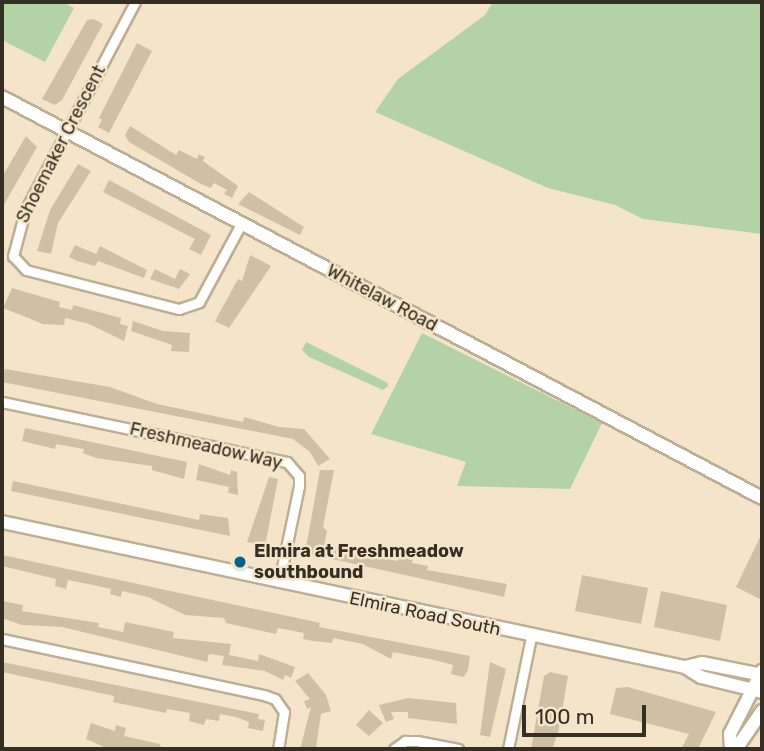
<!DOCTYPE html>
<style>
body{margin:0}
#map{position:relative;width:764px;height:751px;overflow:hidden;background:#f4e5ca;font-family:Rubik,sans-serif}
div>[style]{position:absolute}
.green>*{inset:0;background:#b4d3a5}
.building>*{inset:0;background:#cfc0a5}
.roads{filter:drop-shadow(2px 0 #bdae94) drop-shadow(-2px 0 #bdae94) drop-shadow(0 2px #bdae94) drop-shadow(0 -2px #bdae94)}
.street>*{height:9px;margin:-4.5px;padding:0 4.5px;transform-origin:4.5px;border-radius:4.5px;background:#fff}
.secondary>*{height:12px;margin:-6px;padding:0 6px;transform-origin:6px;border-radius:6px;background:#fff}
.dots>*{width:19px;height:19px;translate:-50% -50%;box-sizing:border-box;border:4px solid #f4e5ca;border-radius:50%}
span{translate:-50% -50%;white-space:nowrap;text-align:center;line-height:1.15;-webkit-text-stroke:5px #f4e5ca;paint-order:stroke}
.street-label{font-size:18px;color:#342e23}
.poi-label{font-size:18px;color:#342e23;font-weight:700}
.left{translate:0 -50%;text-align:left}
.frame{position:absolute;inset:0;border:4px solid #342e23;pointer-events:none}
.scale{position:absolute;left:522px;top:705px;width:124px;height:32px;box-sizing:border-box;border:4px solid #342e23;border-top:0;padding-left:9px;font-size:21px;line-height:24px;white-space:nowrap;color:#342e23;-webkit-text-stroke:5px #f4e5ca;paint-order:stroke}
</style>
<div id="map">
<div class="green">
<i style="clip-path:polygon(2px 2px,63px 2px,74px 8px,45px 62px,2px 40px)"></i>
<i style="clip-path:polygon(493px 2px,762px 2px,762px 234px,643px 219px,615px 205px,548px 188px,375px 112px,398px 79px,485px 15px)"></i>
<i style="clip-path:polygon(422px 333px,602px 423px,570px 489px,457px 486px,466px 462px,371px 434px)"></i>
<i style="clip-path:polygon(306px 342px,388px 383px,388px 386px,383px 390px,309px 357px,302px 350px)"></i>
</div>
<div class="building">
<i style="clip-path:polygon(94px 19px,103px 24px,62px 100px,55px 105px,42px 99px,87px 20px)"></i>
<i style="clip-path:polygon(137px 43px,152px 51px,109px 133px,98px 127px,102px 120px,99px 118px)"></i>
<i style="clip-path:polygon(130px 126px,176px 155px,179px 150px,197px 159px,199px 154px,205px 157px,203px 161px,238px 186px,232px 198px,224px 194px,227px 190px,214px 183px,211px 188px,201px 184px,129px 142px,125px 135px)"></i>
<i style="clip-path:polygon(26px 136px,37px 147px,2px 208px,2px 177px)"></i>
<i style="clip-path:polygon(78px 164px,91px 171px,58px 223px,51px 254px,37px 251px,50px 210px)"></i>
<i style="clip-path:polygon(109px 180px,211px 235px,201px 255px,189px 249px,195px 239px,103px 192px)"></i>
<i style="clip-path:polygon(249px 192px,304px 227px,300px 235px,238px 204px)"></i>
<i style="clip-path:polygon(75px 245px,96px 254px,100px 246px,147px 270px,144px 278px,98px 261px,95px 266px,77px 261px,69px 257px)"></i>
<i style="clip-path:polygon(250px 255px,271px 266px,229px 328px,215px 321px,238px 279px,242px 281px)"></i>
<i style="clip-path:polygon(155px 269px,175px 279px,180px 269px,190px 274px,179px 289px,150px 279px)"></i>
<i style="clip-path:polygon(12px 288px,60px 302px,59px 307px,72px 310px,73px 305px,121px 318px,120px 324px,128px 326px,124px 341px,89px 324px,65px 318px,64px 325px,43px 324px,3px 308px)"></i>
<i style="clip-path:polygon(133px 321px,163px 331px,190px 333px,189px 352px,171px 351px,172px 345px,131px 331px)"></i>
<i style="clip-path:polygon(5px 369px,110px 387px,157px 404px,243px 422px,244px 417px,279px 427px,304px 429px,330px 459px,318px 466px,310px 452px,293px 439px,2px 382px)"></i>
<i style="clip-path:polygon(25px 428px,187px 462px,184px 479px,152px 470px,152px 466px,96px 458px,83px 453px,84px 449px,56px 444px,55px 449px,22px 441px)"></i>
<i style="clip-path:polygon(199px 464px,230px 475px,231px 470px,237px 472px,238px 495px,228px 493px,229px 487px,196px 480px)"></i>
<i style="clip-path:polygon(320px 470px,334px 470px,323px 527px,327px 531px,324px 546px,398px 561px,399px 557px,413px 560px,412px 563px,428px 566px,427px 570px,507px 584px,504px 597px,305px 553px)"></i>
<i style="clip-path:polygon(269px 477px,278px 479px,265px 546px,247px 542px)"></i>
<i style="clip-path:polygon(13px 481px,199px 520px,200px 514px,228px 518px,230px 536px,11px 491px)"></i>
<i style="clip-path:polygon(762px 533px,762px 600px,736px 587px)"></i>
<i style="clip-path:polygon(2px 555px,302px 619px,320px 623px,319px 627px,470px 656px,468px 670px,464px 677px,451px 674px,453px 665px,434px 660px,393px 652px,391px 659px,363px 644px,333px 638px,332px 643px,313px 641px,303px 639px,304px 633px,278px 628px,276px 634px,226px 623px,224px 618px,185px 615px,148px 597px,122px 591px,121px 597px,110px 594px,111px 589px,88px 584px,68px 580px,66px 589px,55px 586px,56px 579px,2px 566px)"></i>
<i style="clip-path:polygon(582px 575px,648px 588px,641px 624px,575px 611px)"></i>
<i style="clip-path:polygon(661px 591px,727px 605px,720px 641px,654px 627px)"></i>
<i style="clip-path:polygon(2px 601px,23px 605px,22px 611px,99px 623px,98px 627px,123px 632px,125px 622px,174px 632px,173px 638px,231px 644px,229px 655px,258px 661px,259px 654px,295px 667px,291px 678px,285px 675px,283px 680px,265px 671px,222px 665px,224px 656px,209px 654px,207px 662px,62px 627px,22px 625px,2px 618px)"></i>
<i style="clip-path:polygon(2px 662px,259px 714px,258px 719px,265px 720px,263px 731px,248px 728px,249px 722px,236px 717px,220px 714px,219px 721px,206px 719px,204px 725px,189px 721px,190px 713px,167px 709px,166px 713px,113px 702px,114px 696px,2px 672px)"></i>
<i style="clip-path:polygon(490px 662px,506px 669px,490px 737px,480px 735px)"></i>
<i style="clip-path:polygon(550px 672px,568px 676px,559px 729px,553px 747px,531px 749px,544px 676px)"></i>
<i style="clip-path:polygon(308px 673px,326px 695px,331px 711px,321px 714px,316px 748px,300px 749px,311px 707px,307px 709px,304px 701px,310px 699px,295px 681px)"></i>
<i style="clip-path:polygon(628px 687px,716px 712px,698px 749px,681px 749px,689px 734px,610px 714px,616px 688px)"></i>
<i style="clip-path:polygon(408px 698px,456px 703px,457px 724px,408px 718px,408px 712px,391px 712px,394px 719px,386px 722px,379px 705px)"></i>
<i style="clip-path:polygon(369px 710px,383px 723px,369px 736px,356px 725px)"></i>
<i style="clip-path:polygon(91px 723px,115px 731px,116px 725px,126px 728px,124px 736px,160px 744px,161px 749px,104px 747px,86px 739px)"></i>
</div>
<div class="roads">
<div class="street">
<i style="left:135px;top:2px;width:236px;rotate:117.8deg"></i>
<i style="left:25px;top:211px;width:47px;rotate:104.9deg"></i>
<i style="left:13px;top:256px;width:19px;rotate:47deg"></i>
<i style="left:26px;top:270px;width:158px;rotate:14.3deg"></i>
<i style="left:179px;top:309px;width:21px;rotate:-19deg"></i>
<i style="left:199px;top:302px;width:89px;rotate:-61.7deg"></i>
<i style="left:2px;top:402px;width:291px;rotate:11.9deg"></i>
<i style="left:287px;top:462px;width:18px;rotate:49deg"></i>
<i style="left:299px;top:476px;width:10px;rotate:90deg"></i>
<i style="left:299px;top:486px;width:98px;rotate:101.8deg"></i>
<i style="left:2px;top:639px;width:268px;rotate:12.1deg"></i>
<i style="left:264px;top:695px;width:12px;rotate:20deg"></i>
<i style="left:275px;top:699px;width:16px;rotate:55deg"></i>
<i style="left:284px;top:712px;width:37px;rotate:99deg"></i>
<i style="left:394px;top:749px;width:14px;rotate:-36deg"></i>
<i style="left:405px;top:741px;width:12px"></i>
<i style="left:417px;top:741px;width:42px;rotate:11deg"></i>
<i style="left:508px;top:749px;width:114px;rotate:-78.4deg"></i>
</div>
<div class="secondary">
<i style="left:2px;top:97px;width:859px;rotate:27.82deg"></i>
<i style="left:2px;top:522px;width:698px;rotate:11.99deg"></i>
<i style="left:685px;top:667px;width:19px;rotate:32deg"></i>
<i style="left:701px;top:677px;width:63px;rotate:13.8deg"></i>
<i style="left:685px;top:667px;width:17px;rotate:-13deg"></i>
<i style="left:702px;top:663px;width:61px;rotate:11.3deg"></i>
<i style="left:731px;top:749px;width:15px;rotate:-94deg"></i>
<i style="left:730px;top:734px;width:71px;rotate:-63.1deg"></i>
<i style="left:736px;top:749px;width:46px;rotate:-55.6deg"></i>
</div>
</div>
<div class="dots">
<i style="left:240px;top:562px;background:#055f90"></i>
</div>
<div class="street-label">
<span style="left:61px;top:144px;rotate:-63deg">Shoemaker Crescent</span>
<span style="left:382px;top:298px;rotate:28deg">Whitelaw Road</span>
<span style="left:206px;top:446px;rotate:13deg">Freshmeadow Way</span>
<span style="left:425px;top:614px;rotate:12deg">Elmira Road South</span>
</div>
<div class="poi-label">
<span class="left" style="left:254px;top:562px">Elmira at Freshmeadow<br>southbound</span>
</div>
<div class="frame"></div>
<div class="scale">100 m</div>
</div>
